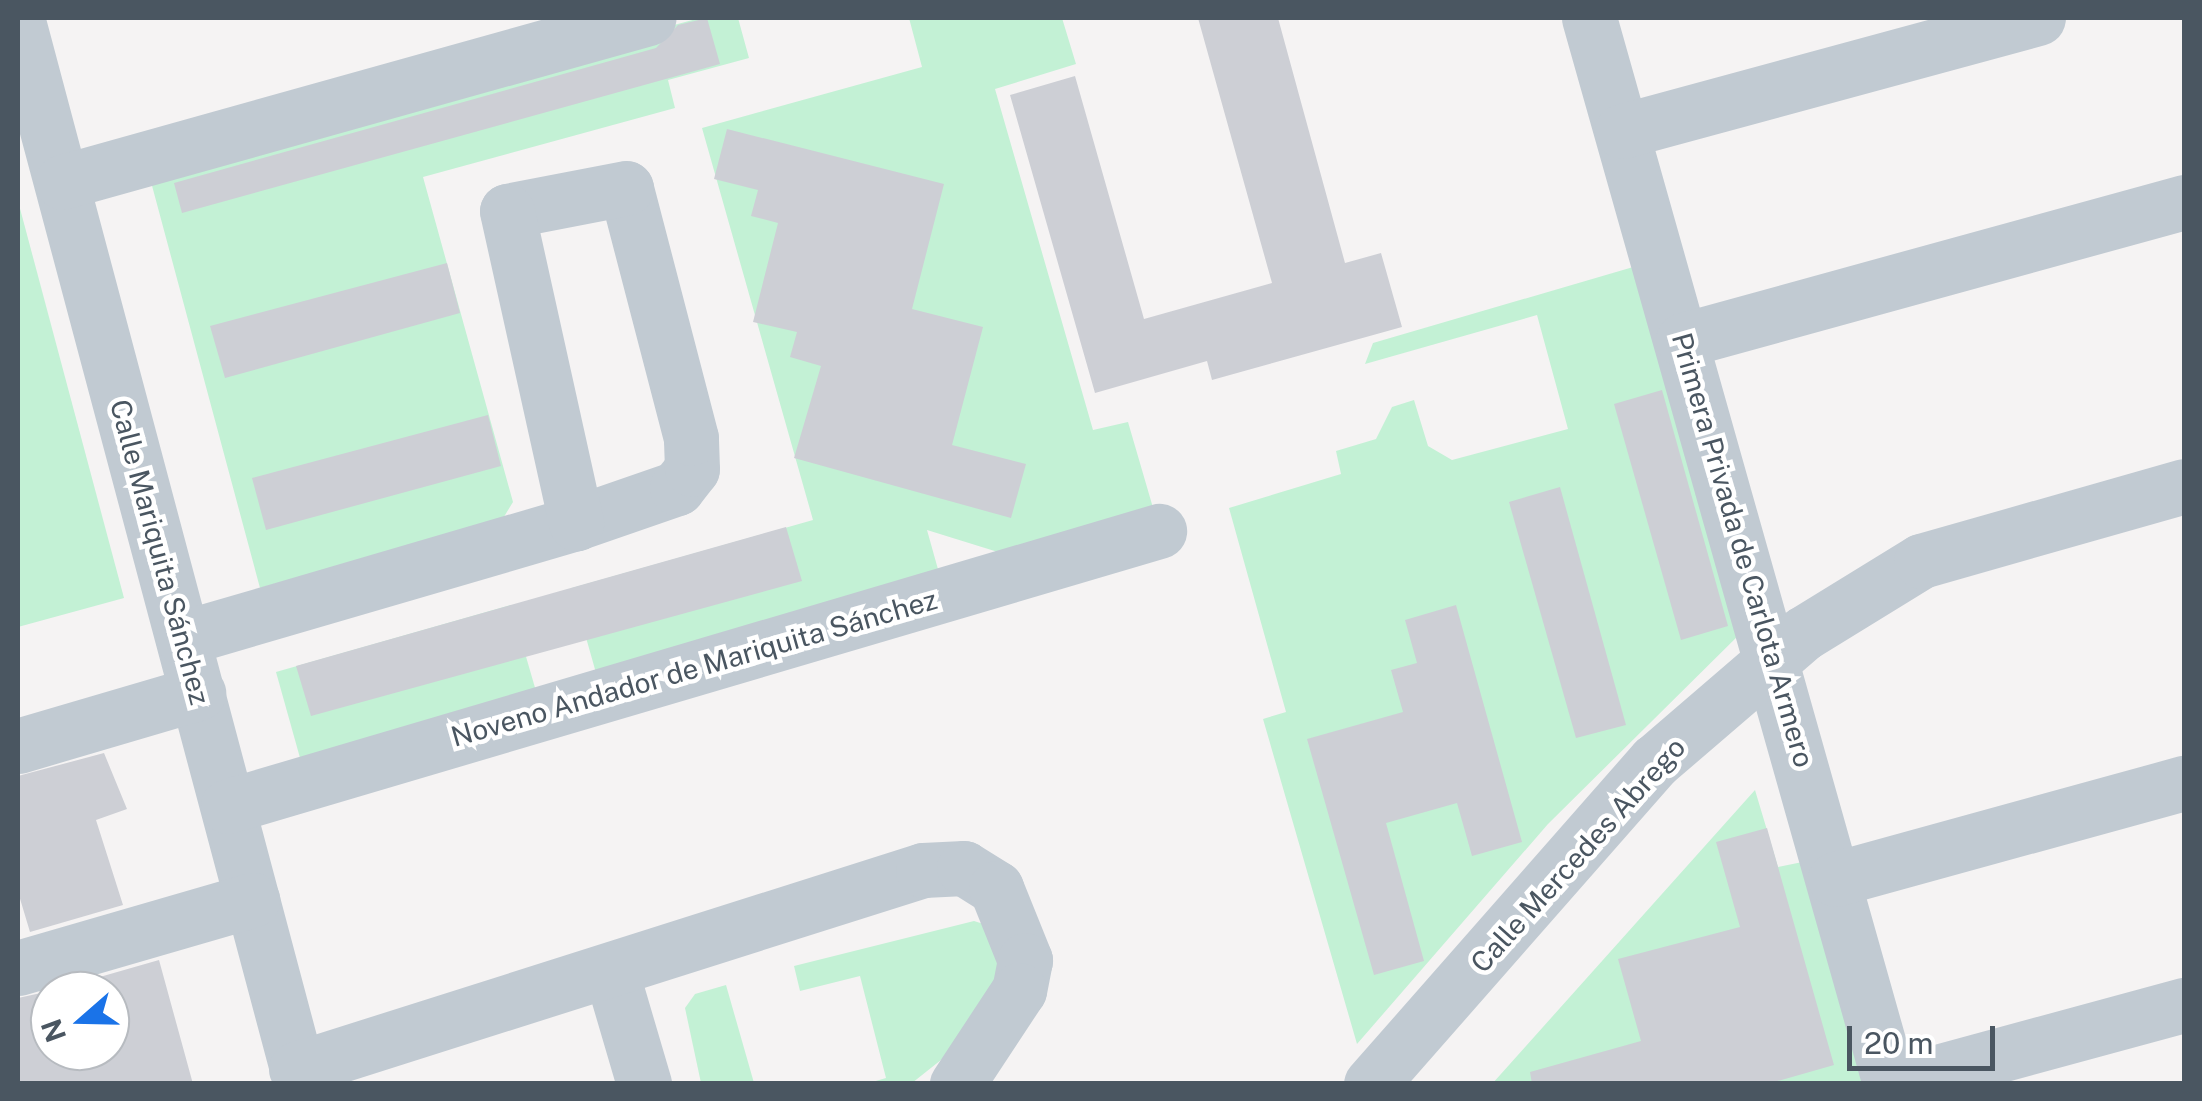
<!DOCTYPE html>
<meta charset="utf-8">
<style>
body{margin:0}
#map{position:relative;width:2202px;height:1101px;overflow:hidden;background:#f5f3f3;font-family:"Public Sans",sans-serif}
div>[style]{position:absolute}
.green>*{inset:0;background:#c3f1d5}
.building>*{inset:0;background:#cdcfd5}
.minor>*{height:55px;margin:-27.5px;padding:0 27.5px;transform-origin:27.5px;border-radius:27.5px;background:#c1cad2}
span{translate:-50% -50%;white-space:nowrap;text-align:center;line-height:1.15;-webkit-text-stroke:9px #fff;paint-order:stroke}
.street-label{font-size:28px;color:#4a5661}
.frame{position:absolute;inset:0;border:20px solid #4a5661;pointer-events:none}
.north{position:absolute;left:30px;top:971px;width:100px;height:100px;box-sizing:border-box;background:#fff;border:2px solid #b7bbc0;border-radius:50%;rotate:250deg;font-size:28px;font-weight:700;line-height:40px;text-align:center;color:#4a5661}
.north::after{content:'';display:block;margin:auto;width:35px;height:45px;background:#1a73e8;clip-path:polygon(50% 0,100% 100%,50% 72%,0 100%)}
.scale{position:absolute;left:1847px;top:1026px;width:148px;height:45px;box-sizing:border-box;border:5px solid #4a5661;border-top:0;padding-left:12px;font-size:30px;line-height:35px;white-space:nowrap;color:#4a5661;-webkit-text-stroke:8px #fff;paint-order:stroke}
</style>
<div id="map">
<div class="green">
<i style="clip-path:polygon(700px 18px,738px 18px,749px 58px,668px 80px,675px 108px,423px 177px,513px 502px,502px 520px,260px 588px,147px 167px)"></i>
<i style="clip-path:polygon(909px 18px,1062px 18px,1076px 64px,995px 89px,1093px 430px,1128px 422px,1156px 518px,1024px 560px,927px 530px,941px 580px,598px 680px,572px 588px,813px 520px,702px 128px,922px 67px)"></i>
<i style="clip-path:polygon(18px 201px,124px 598px,18px 627px)"></i>
<i style="clip-path:polygon(1640px 265px,1748px 626px,1548px 824px,1357px 1044px,1263px 719px,1286px 712px,1229px 508px,1341px 474px,1336px 451px,1376px 439px,1392px 407px,1414px 400px,1428px 446px,1452px 460px,1568px 429px,1537px 315px,1365px 364px,1373px 343px)"></i>
<i style="clip-path:polygon(511px 605px,538px 698px,302px 765px,276px 672px)"></i>
<i style="clip-path:polygon(1755px 790px,1778px 867px,1817px 859px,1878px 1083px,1492px 1084px)"></i>
<i style="clip-path:polygon(974px 921px,993px 927px,1010px 977px,946px 1056px,912px 1083px,869px 1083px,886px 1078px,860px 976px,800px 991px,794px 966px)"></i>
<i style="clip-path:polygon(726px 985px,754px 1083px,701px 1083px,685px 1008px,695px 994px)"></i>
</div>
<div class="building">
<i style="clip-path:polygon(707px 18px,720px 64px,182px 213px,174px 183px,656px 48px,678px 25px)"></i>
<i style="clip-path:polygon(1198px 18px,1278px 18px,1345px 263px,1381px 253px,1402px 327px,1212px 380px,1207px 361px,1095px 393px,1010px 95px,1075px 76px,1144px 319px,1272px 283px)"></i>
<i style="clip-path:polygon(727px 129px,944px 184px,912px 309px,983px 327px,952px 445px,1026px 464px,1011px 518px,794px 458px,821px 366px,790px 357px,797px 332px,753px 322px,778px 223px,751px 216px,758px 190px,714px 179px)"></i>
<i style="clip-path:polygon(447px 263px,460px 313px,225px 378px,210px 326px)"></i>
<i style="clip-path:polygon(1662px 390px,1728px 626px,1681px 640px,1614px 404px)"></i>
<i style="clip-path:polygon(488px 415px,501px 466px,266px 530px,252px 478px)"></i>
<i style="clip-path:polygon(1560px 487px,1626px 725px,1576px 738px,1509px 502px)"></i>
<i style="clip-path:polygon(786px 527px,802px 581px,311px 716px,296px 666px)"></i>
<i style="clip-path:polygon(1456px 605px,1522px 842px,1472px 856px,1457px 803px,1386px 823px,1424px 961px,1374px 975px,1307px 739px,1403px 712px,1391px 670px,1417px 663px,1405px 620px)"></i>
<i style="clip-path:polygon(104px 753px,127px 809px,96px 820px,123px 905px,30px 932px,18px 892px,18px 776px)"></i>
<i style="clip-path:polygon(1767px 828px,1834px 1065px,1767px 1084px,1532px 1084px,1530px 1072px,1641px 1041px,1618px 959px,1740px 927px,1716px 842px)"></i>
<i style="clip-path:polygon(159px 960px,193px 1084px,18px 1084px,18px 998px,50px 991px,50px 1051px,110px 1051px,110px 991px,51px 991px)"></i>
</div>
<div class="minor">
<i style="left:1589px;top:18px;width:1108px;rotate:74.23deg"></i>
<i style="left:18px;top:21px;width:1100px;rotate:75.09deg"></i>
<i style="left:1622px;top:131px;width:431px;rotate:-15.2deg"></i>
<i style="left:62px;top:182px;width:609px;rotate:-15.63deg"></i>
<i style="left:1683px;top:340px;width:520px;rotate:-15.4deg"></i>
<i style="left:183px;top:638px;width:409px;rotate:-16.3deg"></i>
<i style="left:576px;top:523px;width:107px;rotate:-19.1deg"></i>
<i style="left:677px;top:488px;width:24px;rotate:-52deg"></i>
<i style="left:692px;top:469px;width:31px;rotate:-92deg"></i>
<i style="left:691px;top:438px;width:258px;rotate:-104.6deg"></i>
<i style="left:626px;top:188px;width:121px;rotate:169.1deg"></i>
<i style="left:507px;top:211px;width:320px;rotate:77.5deg"></i>
<i style="left:18px;top:746px;width:188px;rotate:-16.4deg"></i>
<i style="left:228px;top:806px;width:971px;rotate:-16.46deg"></i>
<i style="left:1835px;top:879px;width:362px;rotate:-15.4deg"></i>
<i style="left:18px;top:968px;width:244px;rotate:-16.2deg"></i>
<i style="left:612px;top:975px;width:114px;rotate:73.6deg"></i>
<i style="left:296px;top:1069px;width:658px;rotate:-17.61deg"></i>
<i style="left:923px;top:870px;width:41px;rotate:-2.8deg"></i>
<i style="left:964px;top:868px;width:38px;rotate:32deg"></i>
<i style="left:996px;top:888px;width:78px;rotate:68.1deg"></i>
<i style="left:1025px;top:960px;width:31px;rotate:101deg"></i>
<i style="left:1019px;top:990px;width:113px;rotate:123.4deg"></i>
<i style="left:1371px;top:1084px;width:430px;rotate:-48.7deg"></i>
<i style="left:1655px;top:761px;width:196px;rotate:-40.7deg"></i>
<i style="left:1804px;top:633px;width:137px;rotate:-31.6deg"></i>
<i style="left:1921px;top:561px;width:273px;rotate:-15.9deg"></i>
<i style="left:1893px;top:1084px;width:302px;rotate:-15.2deg"></i>
</div>
<div class="street-label">
<span style="left:1743px;top:550px;rotate:74deg">Primera Privada de Carlota Armero</span>
<span style="left:160px;top:552px;rotate:75deg">Calle Mariquita Sánchez</span>
<span style="left:694px;top:668px;rotate:-16deg">Noveno Andador de Mariquita Sánchez</span>
<span style="left:1578px;top:855px;rotate:-48deg">Calle Mercedes Abrego</span>
</div>
<div class="frame"></div>
<div class="north">N</div>
<div class="scale">20 m</div>
</div>
